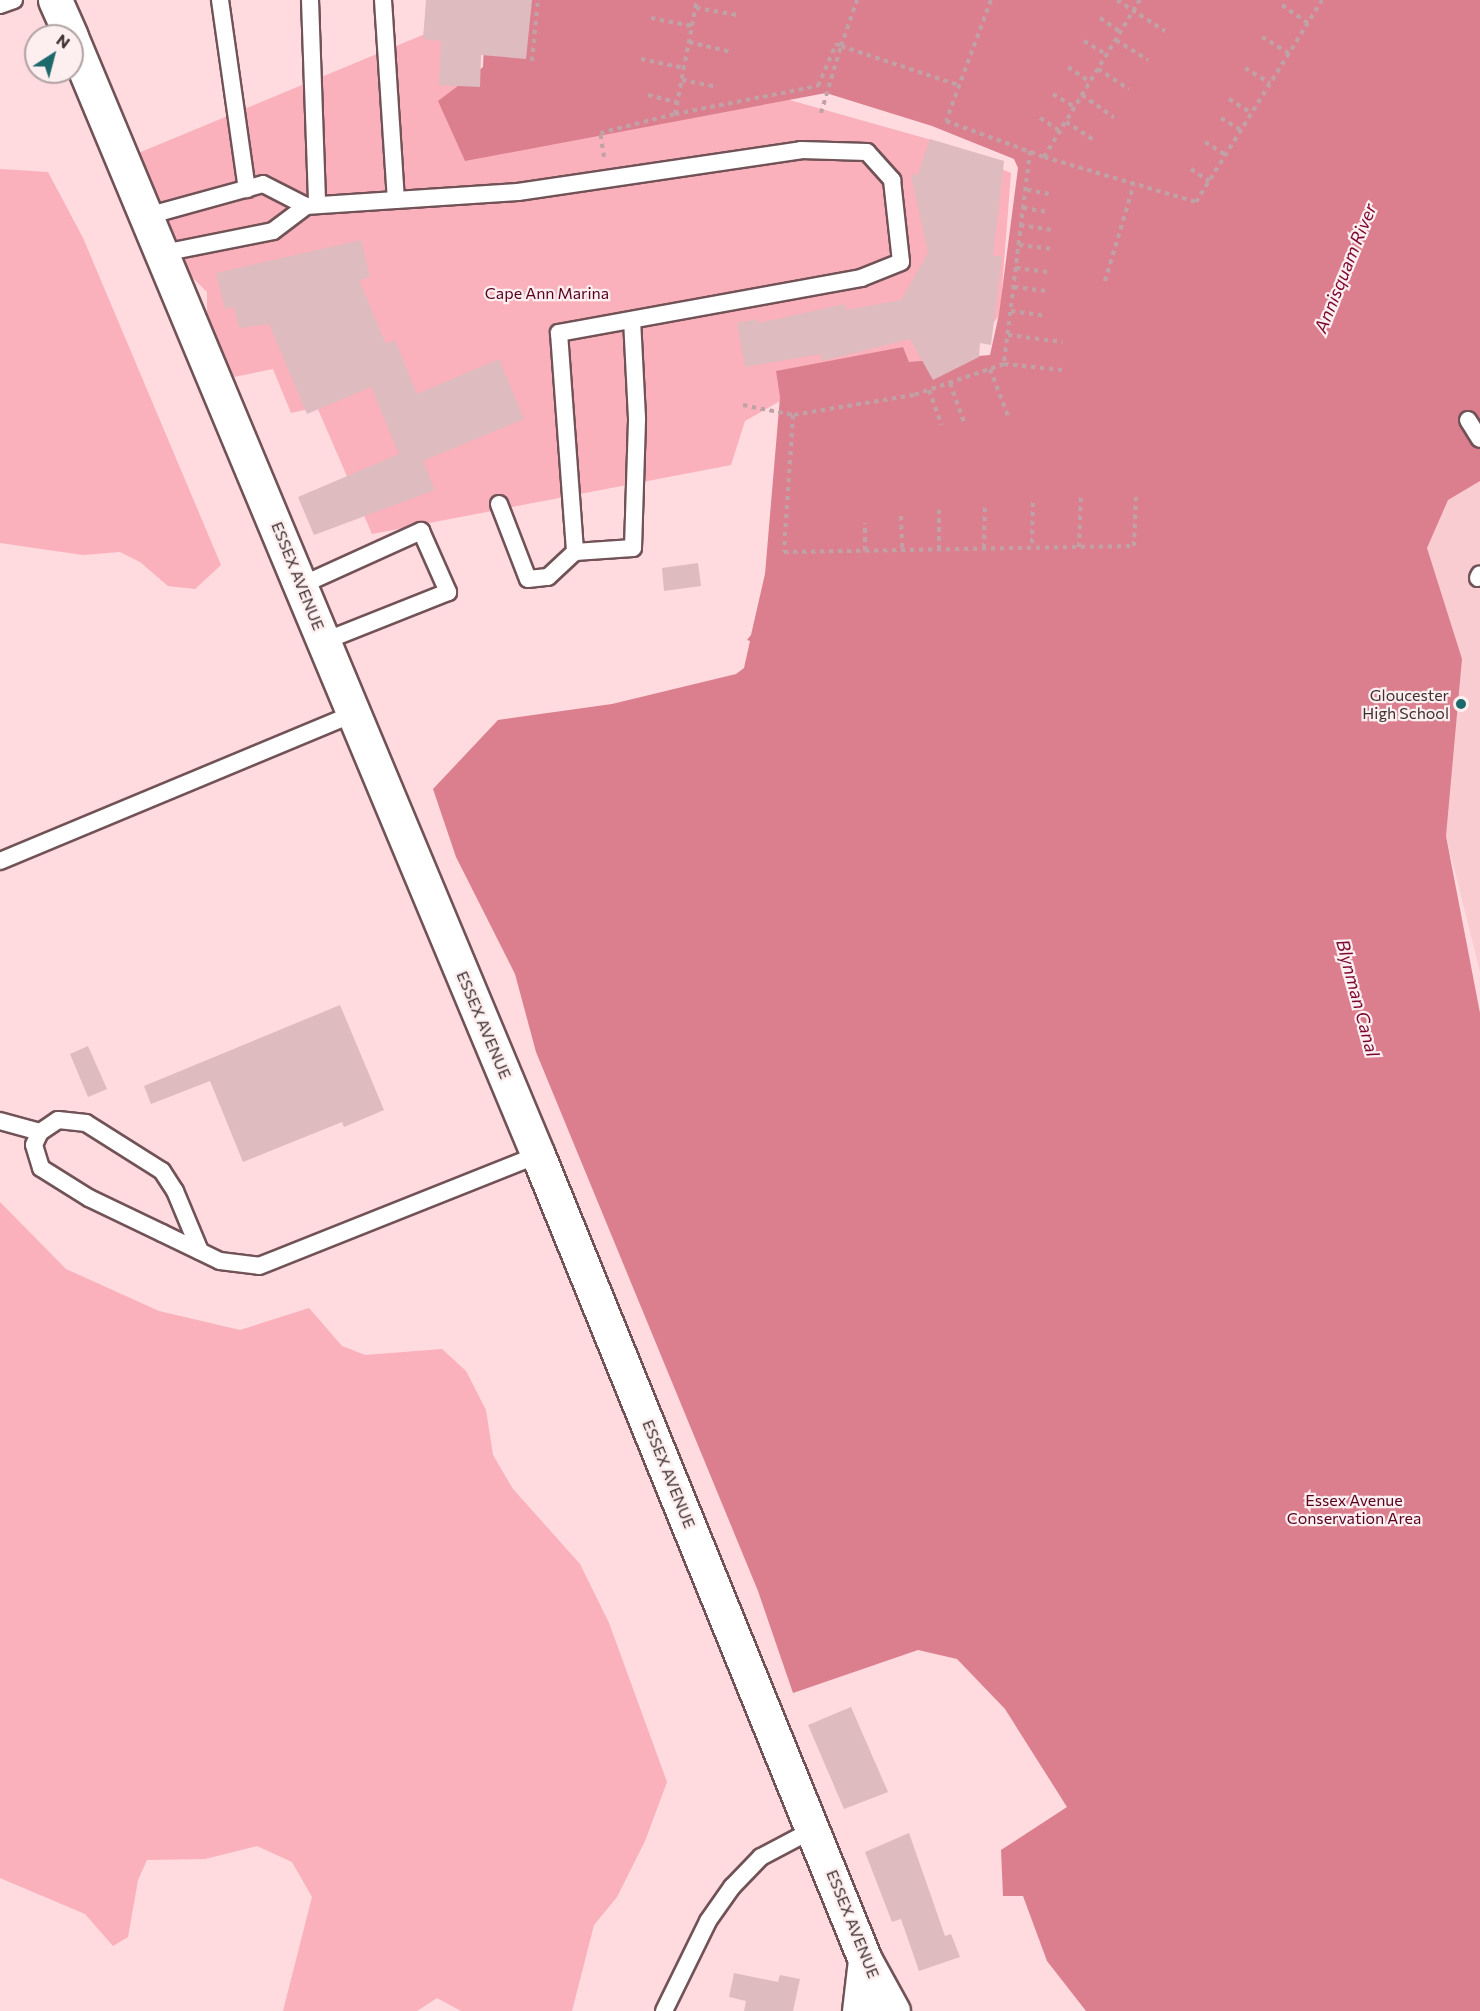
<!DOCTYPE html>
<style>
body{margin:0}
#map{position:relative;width:1480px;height:2011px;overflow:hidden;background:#ffdadf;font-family:Commissioner,sans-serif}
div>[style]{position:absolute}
.built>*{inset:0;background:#f9ccd2}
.green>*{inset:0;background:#fab1bb}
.water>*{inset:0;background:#db7f8e}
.building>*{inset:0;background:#debbbf}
.path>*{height:4px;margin-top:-2px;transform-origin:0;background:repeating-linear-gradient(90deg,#c0a2a6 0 4.5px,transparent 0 9px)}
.roads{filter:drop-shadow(2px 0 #715357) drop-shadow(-2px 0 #715357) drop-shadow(0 2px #715357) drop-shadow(0 -2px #715357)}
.lane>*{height:16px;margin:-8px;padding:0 8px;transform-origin:8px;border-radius:8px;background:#fff}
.street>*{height:33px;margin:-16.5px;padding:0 16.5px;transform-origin:16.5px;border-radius:16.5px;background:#fff}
.secondary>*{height:33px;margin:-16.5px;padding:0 16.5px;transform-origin:16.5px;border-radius:16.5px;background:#fff}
.dots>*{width:16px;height:16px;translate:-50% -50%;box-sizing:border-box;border:3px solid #fdeef0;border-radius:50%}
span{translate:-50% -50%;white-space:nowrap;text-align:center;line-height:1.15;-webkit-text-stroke:4.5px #fdeef0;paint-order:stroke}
.park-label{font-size:16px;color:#57011f}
.street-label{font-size:16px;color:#3f3132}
.poi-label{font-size:16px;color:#3f3132}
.right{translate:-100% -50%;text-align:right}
.water-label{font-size:18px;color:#7b0730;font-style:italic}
.north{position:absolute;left:24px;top:24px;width:60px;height:60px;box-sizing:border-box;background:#fdeef0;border:2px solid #b1a2a4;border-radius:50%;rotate:36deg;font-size:16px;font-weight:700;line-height:24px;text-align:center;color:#3f3132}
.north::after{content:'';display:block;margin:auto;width:21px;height:27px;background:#1c696b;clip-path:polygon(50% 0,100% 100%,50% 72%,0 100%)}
</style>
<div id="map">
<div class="built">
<i style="clip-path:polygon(1480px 477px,1480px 972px,1442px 820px,1414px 548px,1441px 490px)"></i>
</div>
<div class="green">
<i style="clip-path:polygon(478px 12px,462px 76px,694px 73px,928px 139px,1011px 173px,1000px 314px,942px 392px,817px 380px,745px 421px,731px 465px,372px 534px,317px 407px,291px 413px,273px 369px,219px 380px,207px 346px,207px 292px,153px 238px,124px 159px)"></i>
<i style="clip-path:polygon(0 169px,48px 172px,83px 238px,221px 565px,195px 589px,168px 586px,140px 562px,120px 552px,83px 555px,0 543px)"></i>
<i style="clip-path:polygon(0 1202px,66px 1269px,159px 1311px,240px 1330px,309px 1308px,342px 1346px,365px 1355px,442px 1349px,466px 1371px,486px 1410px,493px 1455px,513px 1489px,580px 1564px,609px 1623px,667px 1782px,645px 1841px,617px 1897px,594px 1925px,572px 2011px,461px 2011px,437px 1998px,417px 2011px,283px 2011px,312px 1897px,292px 1862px,257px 1846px,205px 1859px,147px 1860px,138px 1880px,128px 1937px,113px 1946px,85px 1914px,0 1878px)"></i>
</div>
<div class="water">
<i style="clip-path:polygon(486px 0,1480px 0,1480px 481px,1448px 500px,1427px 548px,1462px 659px,1446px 836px,1480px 1013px,1480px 2011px,1086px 2011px,1047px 1961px,1023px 1896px,1003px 1896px,1001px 1850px,1067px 1807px,1005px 1709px,957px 1659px,918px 1650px,793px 1693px,758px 1591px,536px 1052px,515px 974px,456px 857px,433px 789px,498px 720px,612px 704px,736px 674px,744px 668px,750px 641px,747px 640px,751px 635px,765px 574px,780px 397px,776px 371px,903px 347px,909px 362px,990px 355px,999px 314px,1018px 168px,1014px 159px,932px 126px,826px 93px,465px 161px,438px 101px,483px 67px)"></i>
</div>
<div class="building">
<i style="clip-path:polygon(426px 0,532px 0,526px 59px,481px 55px,480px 87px,439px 85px,441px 41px,423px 39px)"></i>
<i style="clip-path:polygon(930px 139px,1004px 161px,993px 256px,1002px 256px,991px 345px,980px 343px,979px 357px,933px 380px,910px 339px,822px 361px,821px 354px,745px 367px,737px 323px,757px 319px,758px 323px,845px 304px,846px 310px,901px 300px,928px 253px,911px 175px,918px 174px)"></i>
<i style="clip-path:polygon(361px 240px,370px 277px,359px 280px,386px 344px,395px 340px,417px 394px,499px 359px,524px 419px,423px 461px,435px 490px,314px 535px,298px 497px,399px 454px,371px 387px,307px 414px,269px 324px,239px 328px,234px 307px,225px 309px,216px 273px)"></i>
<i style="clip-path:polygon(698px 563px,701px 586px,664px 591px,662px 568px)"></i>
<i style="clip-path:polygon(340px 1005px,384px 1110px,344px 1127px,342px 1122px,243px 1162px,210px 1081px,151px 1104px,144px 1086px)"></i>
<i style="clip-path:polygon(88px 1046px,107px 1089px,88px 1097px,70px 1054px)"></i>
<i style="clip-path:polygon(851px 1707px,888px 1792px,844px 1809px,808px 1725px)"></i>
<i style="clip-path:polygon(909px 1833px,945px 1936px,951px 1934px,960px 1957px,919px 1971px,901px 1919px,892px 1922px,865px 1852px)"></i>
<i style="clip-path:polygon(734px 1973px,778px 1982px,780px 1975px,800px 1979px,793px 2011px,744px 2011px,746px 2001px,729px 1997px)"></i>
</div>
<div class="path">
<i style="left:991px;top:0;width:129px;rotate:110.4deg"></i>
<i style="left:946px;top:121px;width:104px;rotate:20.2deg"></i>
<i style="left:1044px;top:157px;width:184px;rotate:-58.6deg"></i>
<i style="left:1117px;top:0;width:57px;rotate:32.9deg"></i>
<i style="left:1282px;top:5px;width:32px;rotate:35deg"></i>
<i style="left:696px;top:8px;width:42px;rotate:9.7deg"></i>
<i style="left:651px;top:18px;width:42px;rotate:11deg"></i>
<i style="left:1100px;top:18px;width:25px;rotate:34deg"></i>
<i style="left:1262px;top:37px;width:31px;rotate:31deg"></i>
<i style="left:1116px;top:40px;width:38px;rotate:32deg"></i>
<i style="left:1084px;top:41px;width:27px;rotate:31deg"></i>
<i style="left:689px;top:42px;width:43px;rotate:13.4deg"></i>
<i style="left:641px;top:59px;width:44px;rotate:11.8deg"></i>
<i style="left:532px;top:61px;width:61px;rotate:-84.4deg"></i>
<i style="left:1068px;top:67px;width:27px;rotate:34deg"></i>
<i style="left:1245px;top:68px;width:29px;rotate:31deg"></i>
<i style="left:1098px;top:69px;width:37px;rotate:33deg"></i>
<i style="left:682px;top:80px;width:36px;rotate:11deg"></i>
<i style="left:1053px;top:94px;width:26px;rotate:31deg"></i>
<i style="left:648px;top:95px;width:30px;rotate:14deg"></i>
<i style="left:1082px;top:95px;width:39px;rotate:35deg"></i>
<i style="left:1229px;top:99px;width:26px;rotate:32deg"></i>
<i style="left:821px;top:113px;width:70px;rotate:-73.4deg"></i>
<i style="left:841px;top:46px;width:123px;rotate:18.4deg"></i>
<i style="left:675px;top:114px;width:146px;rotate:-11.1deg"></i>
<i style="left:818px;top:86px;width:46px;rotate:-66.8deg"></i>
<i style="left:836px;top:44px;width:5px;rotate:22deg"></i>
<i style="left:841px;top:46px;width:49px;rotate:-70.8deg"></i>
<i style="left:1040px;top:118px;width:24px;rotate:33deg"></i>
<i style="left:1221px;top:118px;width:23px;rotate:31deg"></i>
<i style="left:1066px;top:122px;width:33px;rotate:33deg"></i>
<i style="left:1205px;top:142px;width:25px;rotate:32deg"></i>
<i style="left:1030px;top:151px;width:215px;rotate:97deg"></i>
<i style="left:1004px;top:364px;width:95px;rotate:161deg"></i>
<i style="left:914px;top:395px;width:123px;rotate:170.6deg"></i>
<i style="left:793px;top:415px;width:137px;rotate:93.8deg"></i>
<i style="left:784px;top:552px;width:350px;rotate:-1deg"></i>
<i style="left:1134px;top:546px;width:49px;rotate:-87.7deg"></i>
<i style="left:604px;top:157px;width:24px;rotate:-99deg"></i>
<i style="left:600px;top:133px;width:77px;rotate:-14.2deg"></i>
<i style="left:675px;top:114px;width:116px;rotate:-79.1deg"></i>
<i style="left:1044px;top:157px;width:159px;rotate:16.5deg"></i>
<i style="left:1196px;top:202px;width:238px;rotate:-58deg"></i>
<i style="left:1191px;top:169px;width:22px;rotate:34deg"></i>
<i style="left:1027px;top:190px;width:22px;rotate:10deg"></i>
<i style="left:1023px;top:208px;width:24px;rotate:9deg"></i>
<i style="left:1020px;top:225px;width:31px;rotate:9deg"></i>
<i style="left:1019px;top:245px;width:31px;rotate:7deg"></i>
<i style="left:1016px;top:268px;width:34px;rotate:7deg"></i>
<i style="left:1105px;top:281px;width:101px;rotate:-73.4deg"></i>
<i style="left:1014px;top:287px;width:32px;rotate:7deg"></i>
<i style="left:1011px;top:311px;width:36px;rotate:8deg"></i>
<i style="left:1008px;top:335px;width:55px;rotate:7.3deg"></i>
<i style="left:1004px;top:364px;width:58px;rotate:5.9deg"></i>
<i style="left:990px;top:369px;width:50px;rotate:69deg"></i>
<i style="left:950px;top:383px;width:41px;rotate:70.3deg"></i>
<i style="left:929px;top:390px;width:37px;rotate:70deg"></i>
<i style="left:743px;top:405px;width:51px;rotate:11.3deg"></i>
<i style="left:901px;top:516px;width:34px;rotate:88deg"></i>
<i style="left:1032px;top:543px;width:42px;rotate:-88.6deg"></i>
<i style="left:1079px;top:547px;width:51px;rotate:-87.8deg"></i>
<i style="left:984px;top:548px;width:44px;rotate:-88.7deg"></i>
<i style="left:939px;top:550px;width:40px;rotate:-90deg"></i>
<i style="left:865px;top:551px;width:28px;rotate:-90deg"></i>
</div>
<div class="roads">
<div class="lane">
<i style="left:220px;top:0;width:191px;rotate:81.9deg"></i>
<i style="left:310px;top:0;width:205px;rotate:88deg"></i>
<i style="left:383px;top:0;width:200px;rotate:86.3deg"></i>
<i style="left:0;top:5px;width:15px;rotate:-20deg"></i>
<i style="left:147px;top:216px;width:120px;rotate:-15.4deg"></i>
<i style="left:263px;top:184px;width:48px;rotate:27.1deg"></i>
<i style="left:306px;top:206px;width:90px;rotate:-3.8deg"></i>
<i style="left:396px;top:200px;width:122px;rotate:-3.8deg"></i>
<i style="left:518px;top:192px;width:286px;rotate:-8.4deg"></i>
<i style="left:801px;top:150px;width:66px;rotate:1.7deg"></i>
<i style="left:867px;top:152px;width:38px;rotate:48deg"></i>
<i style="left:892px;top:180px;width:82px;rotate:83.7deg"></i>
<i style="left:901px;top:262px;width:43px;rotate:158.2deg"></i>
<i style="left:861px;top:278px;width:307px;rotate:169.7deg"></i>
<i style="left:559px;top:333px;width:220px;rotate:85.8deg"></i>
<i style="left:575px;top:552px;width:58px;rotate:-3.9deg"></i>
<i style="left:633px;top:548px;width:130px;rotate:-88.2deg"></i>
<i style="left:637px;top:418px;width:98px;rotate:-92.9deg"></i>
<i style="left:163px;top:253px;width:112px;rotate:-11.3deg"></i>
<i style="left:273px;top:231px;width:41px;rotate:-37.1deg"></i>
<i style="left:1468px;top:420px;width:22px;rotate:58deg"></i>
<i style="left:499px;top:504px;width:80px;rotate:68.9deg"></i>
<i style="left:528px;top:579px;width:20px;rotate:-6deg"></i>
<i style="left:548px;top:577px;width:37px;rotate:-43deg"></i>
<i style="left:1478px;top:578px;width:4px;rotate:-63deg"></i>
<i style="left:302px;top:585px;width:131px;rotate:-24.4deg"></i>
<i style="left:421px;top:531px;width:67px;rotate:66.1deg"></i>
<i style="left:448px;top:592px;width:132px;rotate:158.3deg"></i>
<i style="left:0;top:861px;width:385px;rotate:-22.6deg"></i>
<i style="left:0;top:1121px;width:41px;rotate:15.4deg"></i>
<i style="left:200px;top:1251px;width:65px;rotate:-112.6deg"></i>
<i style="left:175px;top:1191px;width:24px;rotate:-123deg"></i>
<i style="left:162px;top:1171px;width:90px;rotate:-147.7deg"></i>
<i style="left:86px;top:1123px;width:28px;rotate:-174deg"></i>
<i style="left:58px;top:1120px;width:22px;rotate:146deg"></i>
<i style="left:40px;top:1132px;width:14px;rotate:115deg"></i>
<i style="left:34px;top:1145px;width:24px;rotate:73deg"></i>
<i style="left:41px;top:1168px;width:57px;rotate:32deg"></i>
<i style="left:89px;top:1198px;width:81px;rotate:25.6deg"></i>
<i style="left:162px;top:1233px;width:64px;rotate:25.8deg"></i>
<i style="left:220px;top:1261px;width:39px;rotate:7deg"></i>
<i style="left:259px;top:1266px;width:300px;rotate:-21.7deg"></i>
<i style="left:664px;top:2011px;width:100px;rotate:-63.9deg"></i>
<i style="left:708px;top:1921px;width:42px;rotate:-54.8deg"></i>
<i style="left:732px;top:1887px;width:42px;rotate:-46deg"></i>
<i style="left:761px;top:1857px;width:60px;rotate:-27.8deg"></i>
</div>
<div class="street">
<i style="left:859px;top:2011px;width:51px;rotate:-83.3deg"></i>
</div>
<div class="secondary">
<i style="left:55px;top:0;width:39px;rotate:66deg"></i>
<i style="left:72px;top:39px;width:1209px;rotate:67.34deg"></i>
<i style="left:538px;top:1155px;width:869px;rotate:67.89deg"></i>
<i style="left:865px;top:1960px;width:58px;rotate:61.2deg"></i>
</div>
</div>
<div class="dots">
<i style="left:1461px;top:704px;background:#1c696b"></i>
</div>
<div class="park-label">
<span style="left:547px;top:293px">Cape Ann Marina</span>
<span style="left:1354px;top:1509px">Essex Avenue<br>Conservation Area</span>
</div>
<div class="street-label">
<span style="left:298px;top:576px;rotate:68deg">ESSEX AVENUE</span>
<span style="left:484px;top:1025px;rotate:67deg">ESSEX AVENUE</span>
<span style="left:669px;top:1474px;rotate:68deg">ESSEX AVENUE</span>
<span style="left:853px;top:1924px;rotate:68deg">ESSEX AVENUE</span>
</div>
<div class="poi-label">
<span class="right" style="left:1449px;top:704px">Gloucester<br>High School</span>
</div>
<div class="water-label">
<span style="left:1345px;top:268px;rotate:-68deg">Annisquam River</span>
<span style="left:1358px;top:998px;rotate:75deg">Blynman Canal</span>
</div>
<div class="north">N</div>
</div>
